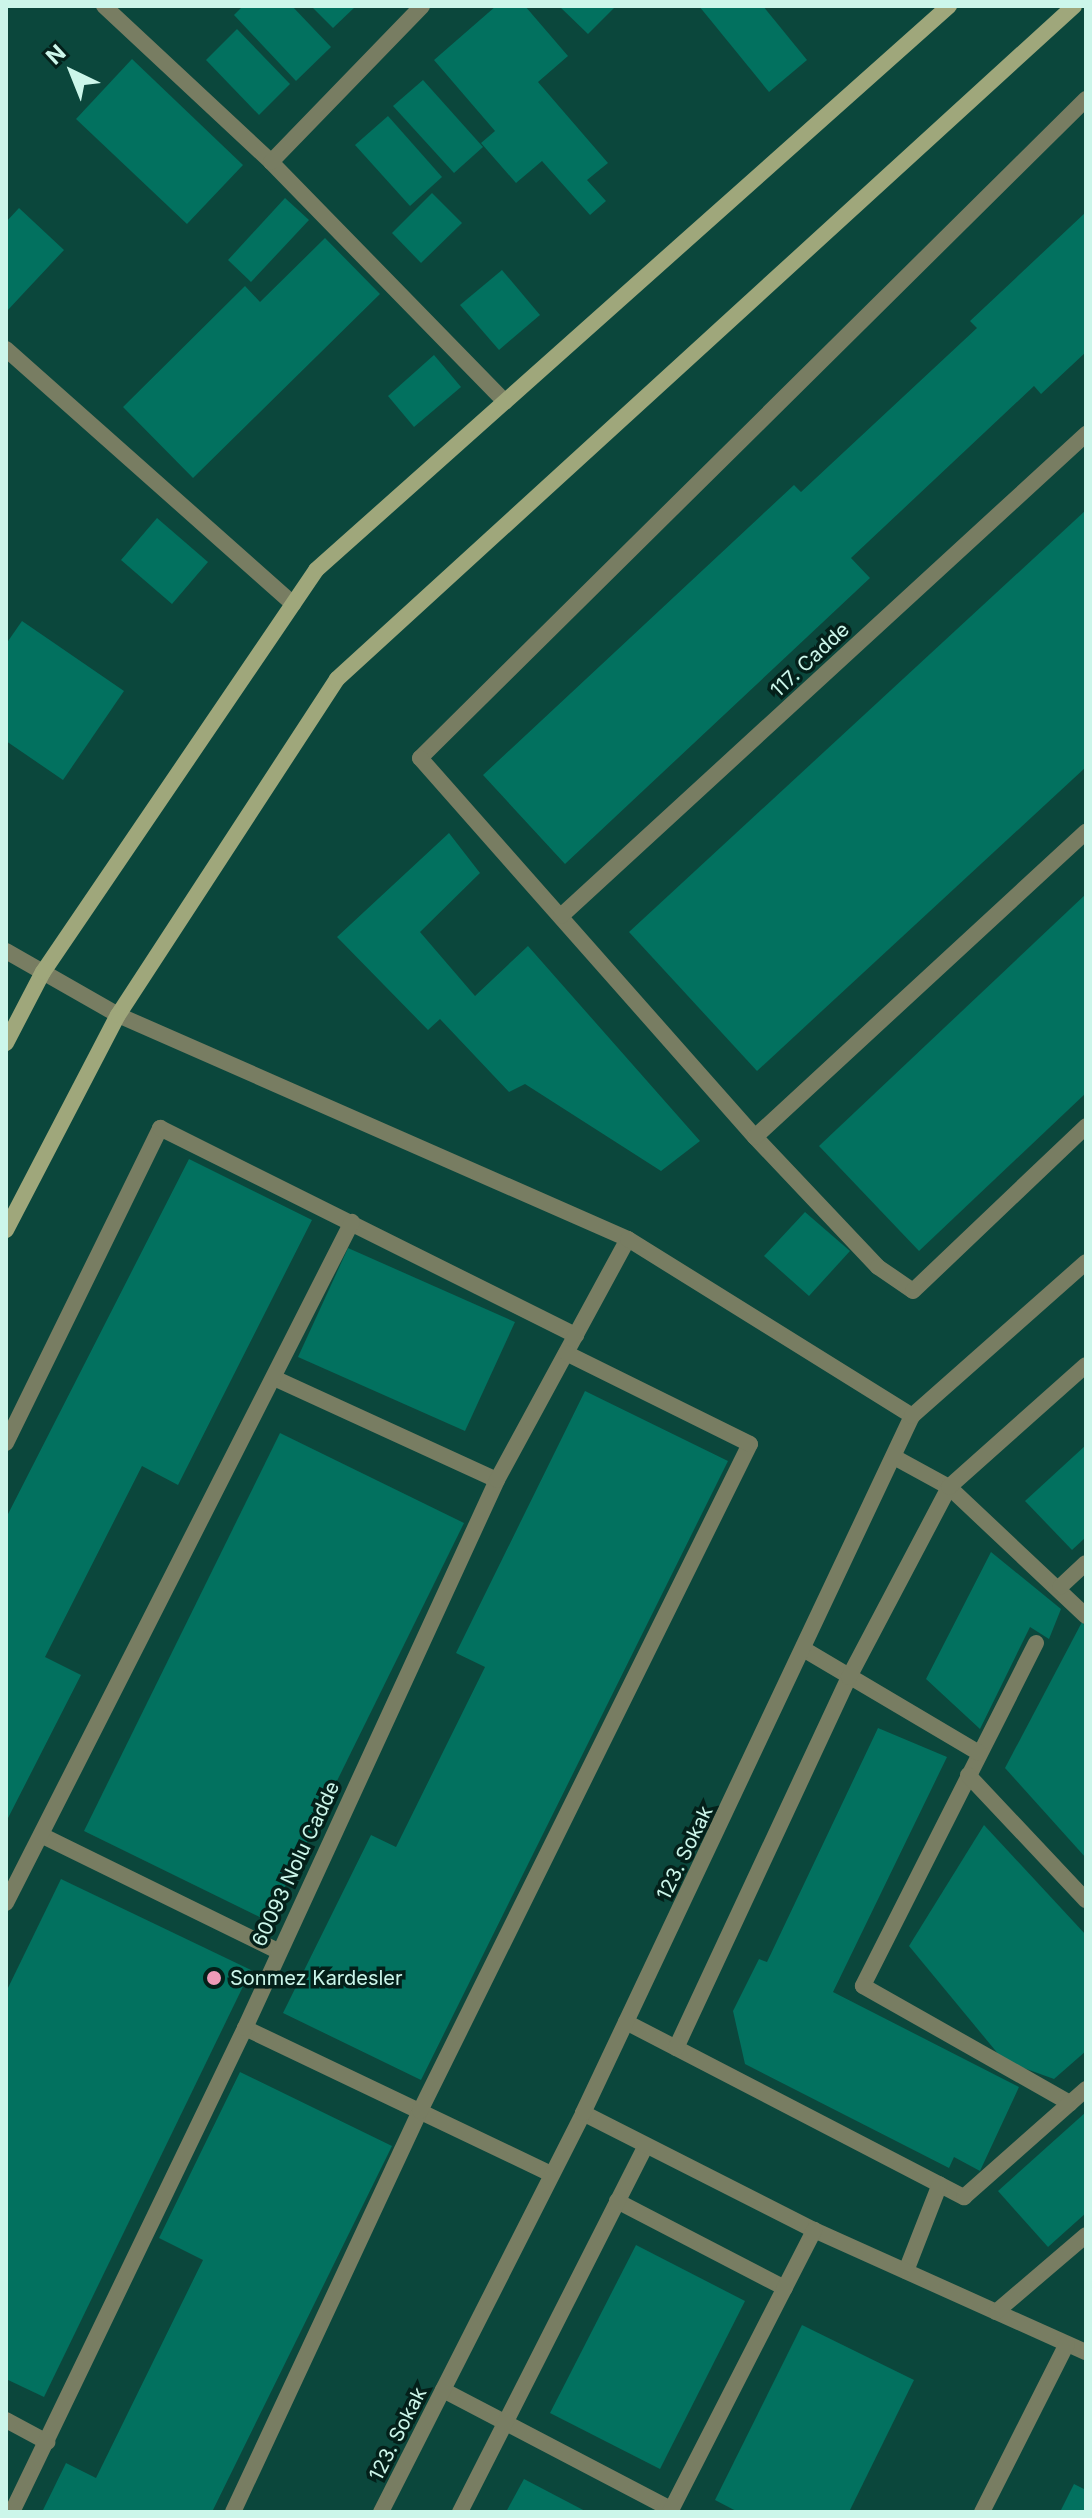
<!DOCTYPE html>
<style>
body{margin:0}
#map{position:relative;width:1092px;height:2518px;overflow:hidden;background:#093c32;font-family:Inter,sans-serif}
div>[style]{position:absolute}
.built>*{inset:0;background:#0b473c}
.building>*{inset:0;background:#02715f}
.lane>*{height:16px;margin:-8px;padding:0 8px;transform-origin:8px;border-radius:8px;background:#787d62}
.street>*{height:16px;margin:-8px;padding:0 8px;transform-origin:8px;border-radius:8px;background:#787d62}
.secondary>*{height:16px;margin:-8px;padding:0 8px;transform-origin:8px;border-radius:8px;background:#9fa77b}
.dots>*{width:22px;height:22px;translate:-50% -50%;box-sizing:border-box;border:4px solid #04201a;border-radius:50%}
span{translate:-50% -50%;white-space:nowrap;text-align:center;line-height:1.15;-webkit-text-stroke:7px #04201a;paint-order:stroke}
.street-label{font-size:20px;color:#ccf6ea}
.poi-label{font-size:20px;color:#ccf6ea}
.left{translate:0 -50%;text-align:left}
.frame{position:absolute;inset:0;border:8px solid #ccf6ea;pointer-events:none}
.north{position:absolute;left:32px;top:32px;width:80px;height:80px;-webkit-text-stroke:6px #04201a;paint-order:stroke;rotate:317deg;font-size:22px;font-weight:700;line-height:32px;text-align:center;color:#ccf6ea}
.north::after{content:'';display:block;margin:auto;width:28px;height:36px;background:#ccf6ea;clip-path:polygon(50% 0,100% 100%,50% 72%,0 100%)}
</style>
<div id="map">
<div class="built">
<i style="clip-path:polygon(6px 6px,1086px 6px,1086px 2512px,6px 2512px)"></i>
</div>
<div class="building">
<i style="clip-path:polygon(243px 6px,292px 6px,331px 47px,296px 81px,234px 15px)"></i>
<i style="clip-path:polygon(311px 6px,356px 6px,333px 28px)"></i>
<i style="clip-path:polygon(496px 6px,525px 6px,568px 56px,538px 82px,608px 163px,587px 180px,606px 201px,590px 215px,542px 161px,516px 183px,481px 143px,495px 131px,434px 60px)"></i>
<i style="clip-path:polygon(559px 6px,616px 6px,588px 34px)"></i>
<i style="clip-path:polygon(699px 6px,763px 6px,807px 60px,769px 92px)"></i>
<i style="clip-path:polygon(237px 29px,290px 84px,259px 115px,206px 60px)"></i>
<i style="clip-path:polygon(132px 59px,243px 165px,187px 224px,76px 119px)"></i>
<i style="clip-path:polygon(423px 80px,483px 147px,454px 173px,393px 106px)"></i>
<i style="clip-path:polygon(388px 116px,442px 177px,410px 206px,355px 145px)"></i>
<i style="clip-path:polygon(432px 193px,462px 223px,421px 263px,392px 233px)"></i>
<i style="clip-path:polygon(285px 198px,309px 220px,251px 282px,228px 260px)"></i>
<i style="clip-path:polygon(19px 208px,64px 250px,6px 312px,6px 222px)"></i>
<i style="clip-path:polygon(1086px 212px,1086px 352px,1041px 394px,1034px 386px,851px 558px,870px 578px,565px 864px,483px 775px,794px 485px,801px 492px,977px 328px,970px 321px)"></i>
<i style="clip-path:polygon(325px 238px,380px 294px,193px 478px,123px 407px,245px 286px,260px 302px)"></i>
<i style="clip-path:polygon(502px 270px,540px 315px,499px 350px,460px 305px)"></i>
<i style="clip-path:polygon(434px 355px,461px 387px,414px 427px,388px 396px)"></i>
<i style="clip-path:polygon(1086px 510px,1086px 767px,757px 1071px,629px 932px)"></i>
<i style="clip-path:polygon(157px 518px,208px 562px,172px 604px,121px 560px)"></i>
<i style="clip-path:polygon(22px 621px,124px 691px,63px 780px,6px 741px,6px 644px)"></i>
<i style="clip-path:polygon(449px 833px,480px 873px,420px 932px,475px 996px,528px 946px,700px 1141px,661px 1171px,525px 1084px,509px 1092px,440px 1019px,428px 1030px,337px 937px)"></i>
<i style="clip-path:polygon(1086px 894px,1086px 1093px,919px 1251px,819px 1146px)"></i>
<i style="clip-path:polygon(189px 1159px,312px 1220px,178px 1485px,142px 1466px,45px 1657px,81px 1675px,6px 1822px,6px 1518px)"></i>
<i style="clip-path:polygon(805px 1212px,850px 1251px,809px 1296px,764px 1256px)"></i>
<i style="clip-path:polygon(348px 1248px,515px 1322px,465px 1431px,298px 1357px)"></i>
<i style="clip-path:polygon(585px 1391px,728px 1461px,421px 2080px,283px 2013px,371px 1835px,396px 1847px,485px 1667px,456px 1653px)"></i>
<i style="clip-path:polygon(280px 1433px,464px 1523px,268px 1921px,84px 1831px)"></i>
<i style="clip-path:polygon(1086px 1445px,1086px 1537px,1072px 1550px,1025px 1501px)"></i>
<i style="clip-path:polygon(991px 1552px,1061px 1609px,1049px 1639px,1030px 1627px,980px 1729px,926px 1679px)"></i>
<i style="clip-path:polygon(1082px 1622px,1086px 1627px,1086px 1858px,1005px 1768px)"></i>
<i style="clip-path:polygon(878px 1728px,947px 1757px,833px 1992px,1019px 2087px,980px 2171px,954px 2157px,949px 2168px,745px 2064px,733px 2011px,759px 1959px,767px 1962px)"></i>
<i style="clip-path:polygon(984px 1825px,1086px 1935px,1086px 2051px,1054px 2079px,1004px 2061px,909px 1946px)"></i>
<i style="clip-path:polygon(61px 1879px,251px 1970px,44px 2397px,6px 2379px,6px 1992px)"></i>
<i style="clip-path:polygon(240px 2072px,392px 2146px,212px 2512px,42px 2512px,66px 2463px,96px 2478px,203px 2260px,159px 2238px)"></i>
<i style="clip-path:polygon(1086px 2112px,1086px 2213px,1048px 2247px,998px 2191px)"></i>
<i style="clip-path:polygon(636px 2245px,745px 2301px,660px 2469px,550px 2413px)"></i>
<i style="clip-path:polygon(802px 2325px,914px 2380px,849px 2512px,738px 2512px,715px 2500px)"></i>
<i style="clip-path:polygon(524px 2479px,587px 2512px,506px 2512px)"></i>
<i style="clip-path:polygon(1074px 2484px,1086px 2490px,1086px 2512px,1060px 2512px)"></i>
</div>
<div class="lane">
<i style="left:1086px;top:99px;width:937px;rotate:135.3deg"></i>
<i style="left:420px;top:758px;width:506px;rotate:48.53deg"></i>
<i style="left:755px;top:1137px;width:179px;rotate:46.6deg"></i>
<i style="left:878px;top:1267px;width:42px;rotate:34.4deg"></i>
<i style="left:913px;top:1291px;width:239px;rotate:-43.6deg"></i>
<i style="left:6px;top:349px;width:384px;rotate:41.6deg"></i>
<i style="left:561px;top:916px;width:713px;rotate:-42.55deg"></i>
<i style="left:755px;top:1137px;width:450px;rotate:-42.7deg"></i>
<i style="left:274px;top:1378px;width:245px;rotate:24.6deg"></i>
<i style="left:6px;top:1443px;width:351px;rotate:-63.9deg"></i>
<i style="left:160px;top:1128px;width:465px;rotate:26.5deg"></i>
<i style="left:894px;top:1457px;width:63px;rotate:28.6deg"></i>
<i style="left:949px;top:1487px;width:188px;rotate:43.3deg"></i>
<i style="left:1060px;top:1587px;width:35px;rotate:-43deg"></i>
<i style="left:1036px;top:1643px;width:384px;rotate:116.8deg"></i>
<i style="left:863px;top:1986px;width:238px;rotate:29.5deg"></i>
<i style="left:805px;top:1650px;width:202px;rotate:30.6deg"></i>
<i style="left:968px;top:1775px;width:172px;rotate:46.7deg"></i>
<i style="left:43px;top:1836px;width:262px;rotate:26.1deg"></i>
<i style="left:6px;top:1903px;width:764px;rotate:-63.07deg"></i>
<i style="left:626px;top:2022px;width:381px;rotate:27.4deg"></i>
<i style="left:964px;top:2197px;width:163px;rotate:-41.5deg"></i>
<i style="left:245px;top:2028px;width:339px;rotate:25.5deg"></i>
<i style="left:676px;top:2048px;width:409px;rotate:-65deg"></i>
<i style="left:849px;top:1677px;width:215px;rotate:-62.2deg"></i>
<i style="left:949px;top:1487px;width:183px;rotate:-41.7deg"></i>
<i style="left:617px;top:2201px;width:189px;rotate:27.4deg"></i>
<i style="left:906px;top:2271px;width:93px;rotate:-68.7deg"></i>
<i style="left:443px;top:2390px;width:257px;rotate:27.6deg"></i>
<i style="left:6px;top:2420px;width:47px;rotate:28.2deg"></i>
<i style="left:12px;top:2512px;width:537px;rotate:-64.29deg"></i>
<i style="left:245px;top:2028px;width:603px;rotate:-65.3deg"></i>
<i style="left:497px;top:1480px;width:274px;rotate:-61.5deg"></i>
<i style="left:233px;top:2512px;width:442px;rotate:-65deg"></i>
<i style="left:420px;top:2111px;width:744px;rotate:-63.68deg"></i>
<i style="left:750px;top:1444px;width:205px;rotate:-153.7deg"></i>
<i style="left:460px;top:2512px;width:411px;rotate:-63.1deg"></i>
</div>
<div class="street">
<i style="left:104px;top:6px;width:229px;rotate:43deg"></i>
<i style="left:271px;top:162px;width:335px;rotate:45.7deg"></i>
<i style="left:271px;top:162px;width:217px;rotate:-45.9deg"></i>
<i style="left:6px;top:951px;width:129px;rotate:29.7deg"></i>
<i style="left:118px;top:1015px;width:557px;rotate:23.71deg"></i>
<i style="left:628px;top:1239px;width:335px;rotate:31.9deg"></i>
<i style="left:583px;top:2113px;width:259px;rotate:26.9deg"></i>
<i style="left:814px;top:2230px;width:298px;rotate:24.2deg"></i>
<i style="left:996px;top:2312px;width:118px;rotate:-40.5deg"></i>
<i style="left:381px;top:2512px;width:447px;rotate:-63.1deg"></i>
<i style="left:583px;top:2113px;width:771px;rotate:-64.73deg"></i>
<i style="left:912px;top:1416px;width:232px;rotate:-41.5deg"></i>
<i style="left:670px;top:2512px;width:317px;rotate:-62.9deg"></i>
<i style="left:982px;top:2512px;width:188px;rotate:-63.2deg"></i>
</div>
<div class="secondary">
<i style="left:6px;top:1043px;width:80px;rotate:-62.5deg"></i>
<i style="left:43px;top:972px;width:486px;rotate:-55.8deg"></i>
<i style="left:316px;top:570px;width:848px;rotate:-41.7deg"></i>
<i style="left:6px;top:1230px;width:242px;rotate:-62.5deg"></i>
<i style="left:118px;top:1015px;width:401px;rotate:-56.9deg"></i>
<i style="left:337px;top:679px;width:998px;rotate:-42.4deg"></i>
</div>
<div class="dots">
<i style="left:214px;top:1978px;background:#ef9ab8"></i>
</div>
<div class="street-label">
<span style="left:810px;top:660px;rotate:-43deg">117. Cadde</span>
<span style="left:685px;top:1853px;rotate:-64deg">123. Sokak</span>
<span style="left:296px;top:1864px;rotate:-65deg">60093 Nolu Cadde</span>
<span style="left:398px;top:2434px;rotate:-63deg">123. Sokak</span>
</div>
<div class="poi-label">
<span class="left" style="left:230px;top:1978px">Sonmez Kardesler</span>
</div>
<div class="frame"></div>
<div class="north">N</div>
</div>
